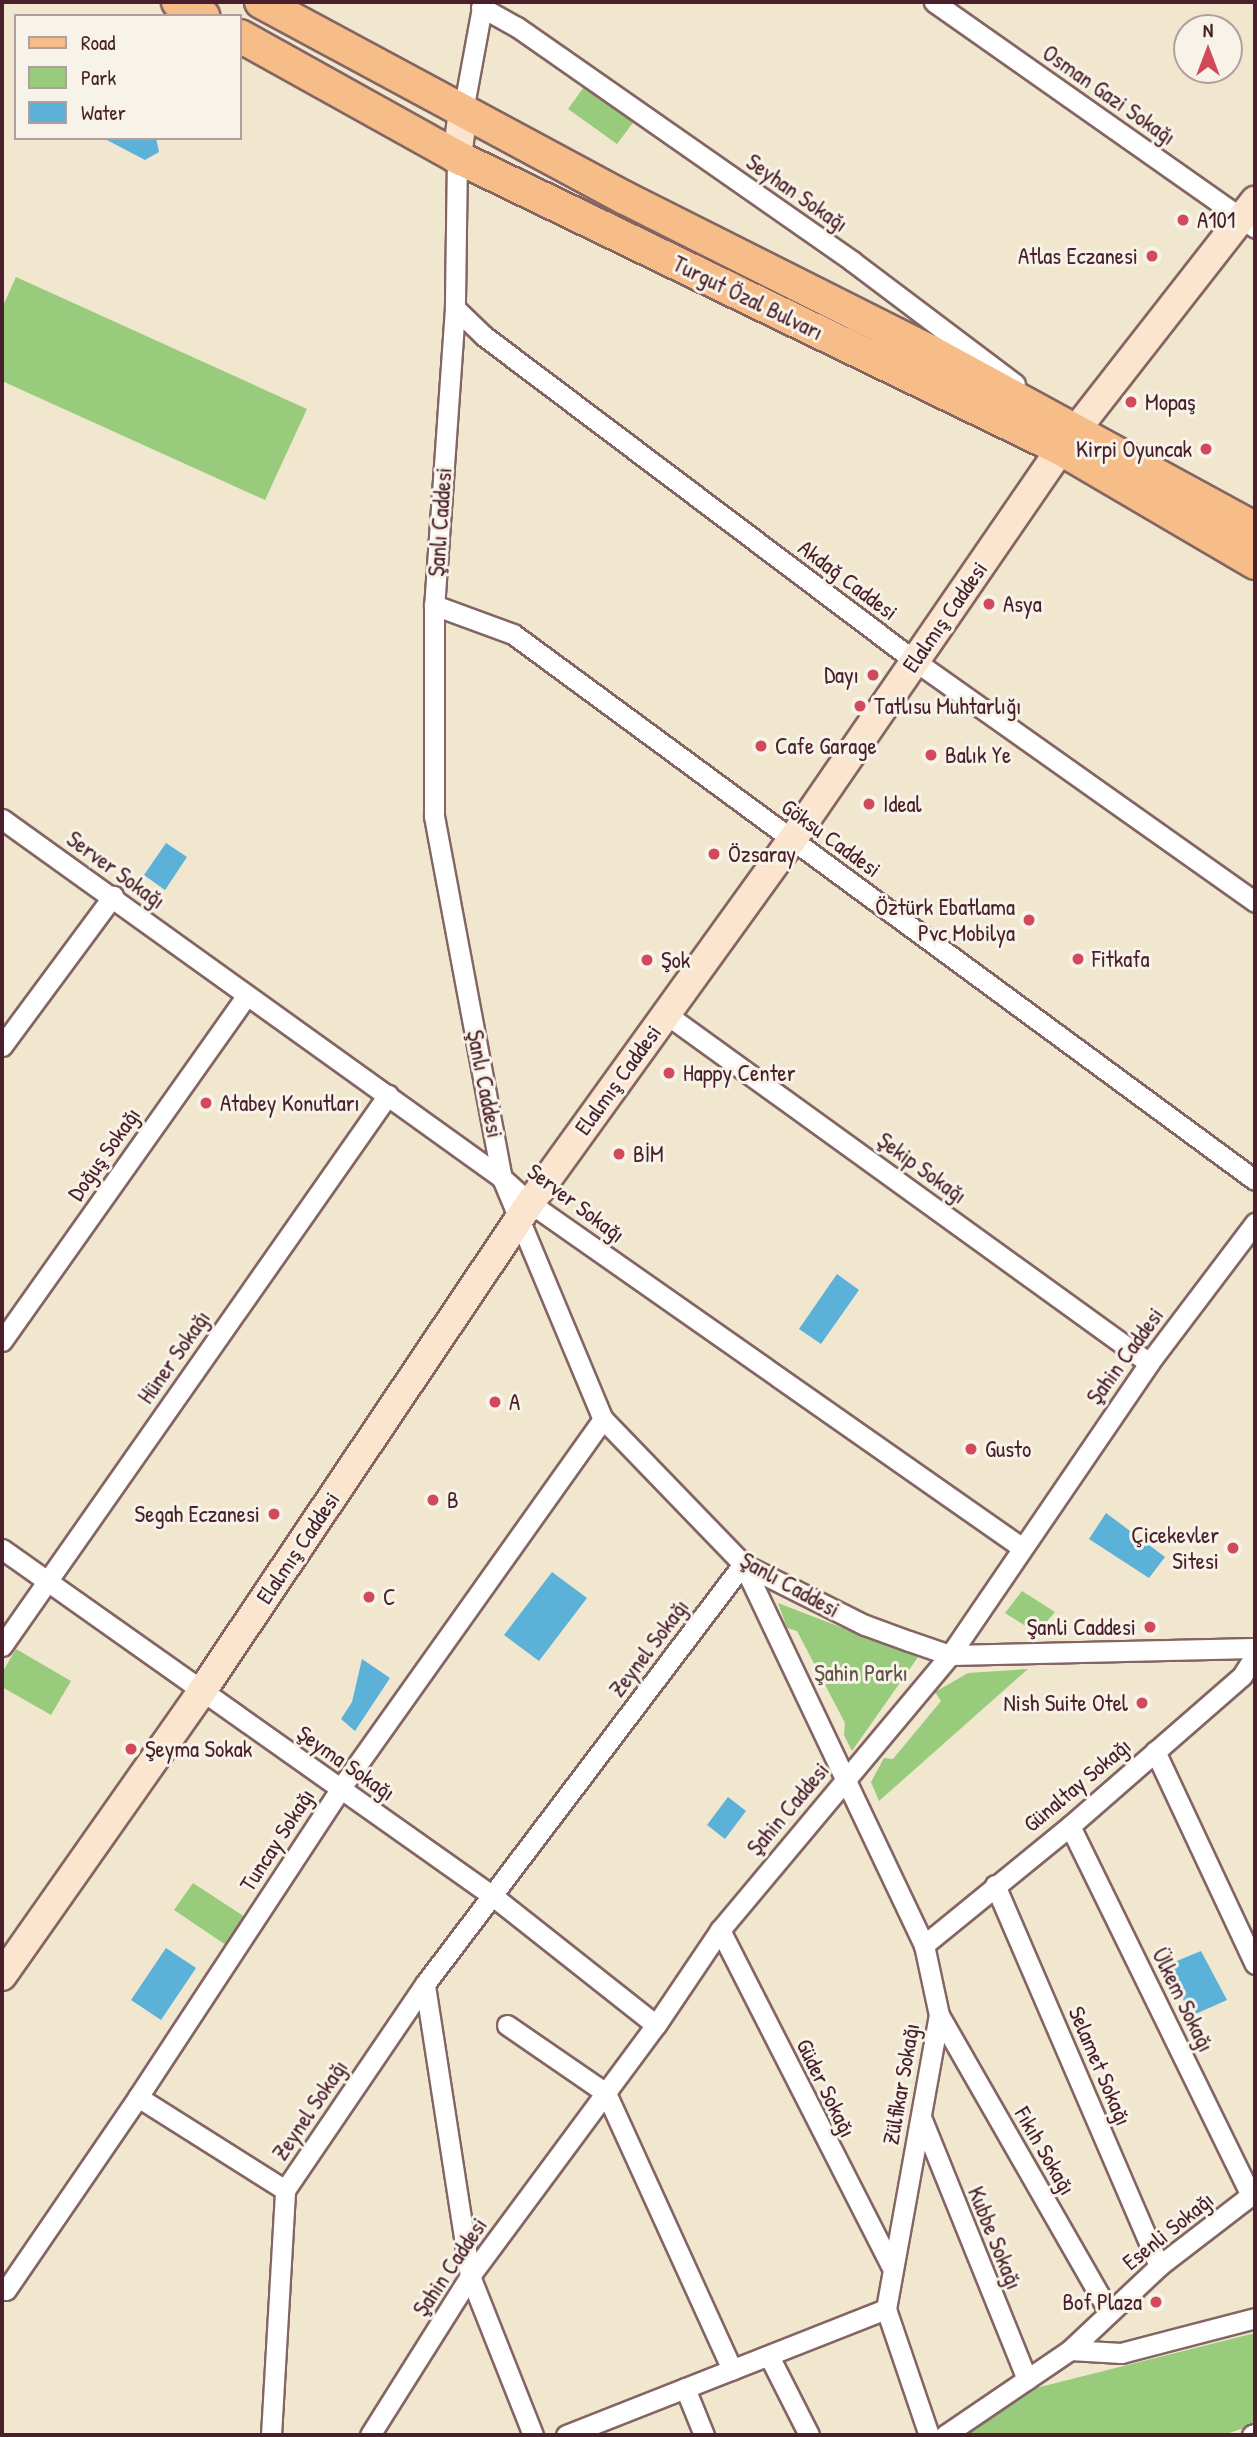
<!DOCTYPE html>
<meta charset="utf-8">
<style>
body{margin:0}
#map{position:relative;width:1257px;height:2437px;overflow:hidden;background:#f0e7ce;font-family:"Patrick Hand",sans-serif}
div>[style]{position:absolute}
.green>*{inset:0;background:#98cc7c}
.water>*{inset:0;background:#5cb1d8}
.roads{filter:drop-shadow(2px 0 #846564) drop-shadow(-2px 0 #846564) drop-shadow(0 2px #846564) drop-shadow(0 -2px #846564)}
.street>*{height:19px;margin:-9.5px;padding:0 9.5px;transform-origin:9.5px;border-radius:9.5px;background:#fff}
.secondary>*{height:28px;margin:-14px;padding:0 14px;transform-origin:14px;border-radius:14px;background:#fce5cf}
.primary>*{height:32px;margin:-16px;padding:0 16px;transform-origin:16px;border-radius:16px;background:#f7bd88}
.dots>*{width:19px;height:19px;translate:-50% -50%;box-sizing:border-box;border:4px solid #f7f3e8;border-radius:50%}
span{translate:-50% -50%;white-space:nowrap;text-align:center;line-height:1.15;-webkit-text-stroke:6px #f7f3e8;paint-order:stroke}
.street-label{font-size:23px;color:#4a1f2b}
.poi-label{font-size:23px;color:#4a1f2b}
.left{translate:0 -50%;text-align:left}
.right{translate:-100% -50%;text-align:right}
.park-label{font-size:23px;color:#615343}
.frame{position:absolute;inset:0;border:4px solid #4a1f2b;pointer-events:none}
.legend{position:absolute;left:14px;top:14px;width:228px;height:126px;box-sizing:border-box;background:#f7f3e8;border:2px solid #b29e9c;margin:0;padding:9px 12px;list-style:none;font-size:21px;color:#4a1f2b}
.legend li{display:flex;align-items:center;gap:14px;height:35px}
.legend b{width:35px;border:2px solid #b29e9c}
.north{position:absolute;left:1173px;top:14px;width:70px;height:70px;box-sizing:border-box;background:#f7f3e8;border:2px solid #b29e9c;border-radius:50%;rotate:0deg;font-size:19px;font-weight:700;line-height:28px;text-align:center;color:#4a1f2b}
.north::after{content:'';display:block;margin:auto;width:24px;height:32px;background:#d1495b;clip-path:polygon(50% 0,100% 100%,50% 72%,0 100%)}
</style>
<div id="map">
<div class="green">
<i style="clip-path:polygon(589px 80px,638px 116px,617px 144px,568px 109px)"></i>
<i style="clip-path:polygon(16px 277px,307px 409px,265px 500px,2px 381px,2px 308px)"></i>
<i style="clip-path:polygon(1022px 1591px,1055px 1612px,1037px 1633px,1005px 1613px)"></i>
<i style="clip-path:polygon(778px 1603px,918px 1657px,852px 1751px,844px 1735px,845px 1723px,797px 1631px,787px 1628px)"></i>
<i style="clip-path:polygon(16px 1649px,71px 1681px,51px 1715px,2px 1687px,2px 1673px)"></i>
<i style="clip-path:polygon(1028px 1669px,879px 1801px,871px 1782px,884px 1758px,893px 1759px,941px 1701px,935px 1692px,968px 1673px)"></i>
<i style="clip-path:polygon(193px 1883px,245px 1917px,226px 1945px,174px 1910px)"></i>
<i style="clip-path:polygon(1255px 2333px,1255px 2424px,1224px 2435px,967px 2435px,1024px 2391px)"></i>
</div>
<div class="water">
<i style="clip-path:polygon(156px 138px,159px 152px,145px 160px,105px 139px)"></i>
<i style="clip-path:polygon(166px 843px,187px 857px,165px 890px,144px 875px)"></i>
<i style="clip-path:polygon(837px 1274px,859px 1290px,821px 1344px,799px 1329px)"></i>
<i style="clip-path:polygon(1106px 1513px,1165px 1557px,1149px 1578px,1089px 1539px)"></i>
<i style="clip-path:polygon(552px 1572px,587px 1598px,539px 1661px,504px 1635px)"></i>
<i style="clip-path:polygon(362px 1659px,390px 1678px,355px 1731px,341px 1719px,352px 1702px)"></i>
<i style="clip-path:polygon(728px 1797px,746px 1811px,725px 1839px,707px 1825px)"></i>
<i style="clip-path:polygon(166px 1948px,196px 1968px,161px 2020px,131px 2000px)"></i>
<i style="clip-path:polygon(1201px 1951px,1227px 2000px,1191px 2016px,1167px 1965px)"></i>
</div>
<div class="roads">
<div class="street">
<i style="left:934px;top:2px;width:393px;rotate:35.1deg"></i>
<i style="left:481px;top:7px;width:41px;rotate:29.1deg"></i>
<i style="left:517px;top:27px;width:409px;rotate:34.9deg"></i>
<i style="left:852px;top:261px;width:204px;rotate:37deg"></i>
<i style="left:463px;top:111px;width:111px;rotate:-79.6deg"></i>
<i style="left:457px;top:157px;width:151px;rotate:90.8deg"></i>
<i style="left:455px;top:308px;width:298px;rotate:94deg"></i>
<i style="left:434px;top:605px;width:211px;rotate:90deg"></i>
<i style="left:434px;top:816px;width:368px;rotate:79.4deg"></i>
<i style="left:502px;top:1178px;width:261px;rotate:67.3deg"></i>
<i style="left:603px;top:1419px;width:202px;rotate:46deg"></i>
<i style="left:743px;top:1564px;width:136px;rotate:26.6deg"></i>
<i style="left:865px;top:1625px;width:47px;rotate:20deg"></i>
<i style="left:909px;top:1641px;width:43px;rotate:18.9deg"></i>
<i style="left:950px;top:1655px;width:305px;rotate:-1.3deg"></i>
<i style="left:455px;top:308px;width:40px;rotate:44deg"></i>
<i style="left:484px;top:336px;width:540px;rotate:37.02deg"></i>
<i style="left:915px;top:661px;width:417px;rotate:35.3deg"></i>
<i style="left:434px;top:605px;width:84px;rotate:20.2deg"></i>
<i style="left:513px;top:634px;width:921px;rotate:36.35deg"></i>
<i style="left:2px;top:819px;width:616px;rotate:35.68deg"></i>
<i style="left:502px;top:1178px;width:38px;rotate:42deg"></i>
<i style="left:530px;top:1203px;width:600px;rotate:35.02deg"></i>
<i style="left:666px;top:1014px;width:596px;rotate:35.85deg"></i>
<i style="left:2px;top:1046px;width:187px;rotate:-53.5deg"></i>
<i style="left:2px;top:1341px;width:423px;rotate:-54.7deg"></i>
<i style="left:2px;top:1549px;width:603px;rotate:35.27deg"></i>
<i style="left:494px;top:1897px;width:206px;rotate:38.3deg"></i>
<i style="left:2px;top:1646px;width:673px;rotate:-54.99deg"></i>
<i style="left:1155px;top:1751px;width:235px;rotate:64.9deg"></i>
<i style="left:1070px;top:1826px;width:411px;rotate:63.9deg"></i>
<i style="left:995px;top:1885px;width:415px;rotate:66.7deg"></i>
<i style="left:720px;top:1930px;width:377px;rotate:63deg"></i>
<i style="left:924px;top:1945px;width:188px;rotate:-39.2deg"></i>
<i style="left:1070px;top:1826px;width:228px;rotate:-41.1deg"></i>
<i style="left:1242px;top:1676px;width:25px;rotate:-58deg"></i>
<i style="left:939px;top:2015px;width:342px;rotate:60.2deg"></i>
<i style="left:507px;top:2025px;width:120px;rotate:34.5deg"></i>
<i style="left:606px;top:2093px;width:304px;rotate:65.5deg"></i>
<i style="left:138px;top:2097px;width:174px;rotate:32.3deg"></i>
<i style="left:921px;top:2117px;width:283px;rotate:68deg"></i>
<i style="left:285px;top:2190px;width:249px;rotate:-55.8deg"></i>
<i style="left:2px;top:2288px;width:4px;rotate:27deg"></i>
<i style="left:6px;top:2290px;width:234px;rotate:-55.6deg"></i>
<i style="left:138px;top:2097px;width:368px;rotate:-56.7deg"></i>
<i style="left:340px;top:1789px;width:454px;rotate:-54.6deg"></i>
<i style="left:886px;top:2309px;width:133px;rotate:71.2deg"></i>
<i style="left:1070px;top:2350px;width:51px;rotate:3.4deg"></i>
<i style="left:1121px;top:2353px;width:138px;rotate:-14.6deg"></i>
<i style="left:769px;top:2356px;width:89px;rotate:63.1deg"></i>
<i style="left:685px;top:2388px;width:51px;rotate:68deg"></i>
<i style="left:271px;top:2435px;width:245px;rotate:-86.7deg"></i>
<i style="left:370px;top:2435px;width:188px;rotate:-57.8deg"></i>
<i style="left:470px;top:2276px;width:312px;rotate:-53.5deg"></i>
<i style="left:656px;top:2025px;width:115px;rotate:-56deg"></i>
<i style="left:720px;top:1930px;width:359px;rotate:-50.1deg"></i>
<i style="left:950px;top:1655px;width:353px;rotate:-55.7deg"></i>
<i style="left:1149px;top:1363px;width:176px;rotate:-52.9deg"></i>
<i style="left:533px;top:2435px;width:171px;rotate:-111.6deg"></i>
<i style="left:470px;top:2276px;width:295px;rotate:-98.8deg"></i>
<i style="left:425px;top:1984px;width:527px;rotate:-52.87deg"></i>
<i style="left:566px;top:2435px;width:344px;rotate:-21.5deg"></i>
<i style="left:886px;top:2309px;width:299px;rotate:-79.8deg"></i>
<i style="left:939px;top:2015px;width:72px;rotate:-102.1deg"></i>
<i style="left:924px;top:1945px;width:422px;rotate:-115.4deg"></i>
<i style="left:945px;top:2435px;width:151px;rotate:-34.2deg"></i>
<i style="left:1070px;top:2350px;width:122px;rotate:-43.3deg"></i>
<i style="left:1159px;top:2266px;width:121px;rotate:-37.6deg"></i>
<i style="left:1252px;top:2435px;width:3px;rotate:-18deg"></i>
</div>
<div class="secondary">
<i style="left:457px;top:157px;width:46px;rotate:-82.6deg"></i>
<i style="left:2px;top:1976px;width:348px;rotate:-54.9deg"></i>
<i style="left:202px;top:1691px;width:588px;rotate:-56.09deg"></i>
<i style="left:530px;top:1203px;width:448px;rotate:-54.2deg"></i>
<i style="left:792px;top:840px;width:475px;rotate:-55.5deg"></i>
<i style="left:1061px;top:449px;width:315px;rotate:-52deg"></i>
</div>
<div class="primary">
<i style="left:178px;top:2px;width:29px;rotate:29deg"></i>
<i style="left:261px;top:2px;width:413px;rotate:28.3deg"></i>
<i style="left:625px;top:198px;width:343px;rotate:26.7deg"></i>
<i style="left:931px;top:352px;width:369px;rotate:28.6deg"></i>
<i style="left:240px;top:36px;width:248px;rotate:29.1deg"></i>
<i style="left:457px;top:157px;width:671px;rotate:25.8deg"></i>
<i style="left:1061px;top:449px;width:225px;rotate:30.4deg"></i>
</div>
</div>
<div class="dots">
<i style="left:1183px;top:220px;background:#d1495b"></i>
<i style="left:1152px;top:256px;background:#d1495b"></i>
<i style="left:1131px;top:402px;background:#d1495b"></i>
<i style="left:1206px;top:449px;background:#d1495b"></i>
<i style="left:989px;top:604px;background:#d1495b"></i>
<i style="left:873px;top:675px;background:#d1495b"></i>
<i style="left:860px;top:706px;background:#d1495b"></i>
<i style="left:761px;top:746px;background:#d1495b"></i>
<i style="left:931px;top:755px;background:#d1495b"></i>
<i style="left:869px;top:804px;background:#d1495b"></i>
<i style="left:714px;top:854px;background:#d1495b"></i>
<i style="left:1029px;top:920px;background:#d1495b"></i>
<i style="left:1078px;top:959px;background:#d1495b"></i>
<i style="left:647px;top:960px;background:#d1495b"></i>
<i style="left:669px;top:1073px;background:#d1495b"></i>
<i style="left:206px;top:1103px;background:#d1495b"></i>
<i style="left:619px;top:1154px;background:#d1495b"></i>
<i style="left:495px;top:1402px;background:#d1495b"></i>
<i style="left:971px;top:1449px;background:#d1495b"></i>
<i style="left:433px;top:1500px;background:#d1495b"></i>
<i style="left:274px;top:1514px;background:#d1495b"></i>
<i style="left:1233px;top:1548px;background:#d1495b"></i>
<i style="left:369px;top:1597px;background:#d1495b"></i>
<i style="left:1150px;top:1627px;background:#d1495b"></i>
<i style="left:1142px;top:1703px;background:#d1495b"></i>
<i style="left:131px;top:1749px;background:#d1495b"></i>
<i style="left:1156px;top:2302px;background:#d1495b"></i>
</div>
<div class="street-label">
<span style="left:1109px;top:95px;rotate:35deg">Osman Gazi Sokağı</span>
<span style="left:797px;top:193px;rotate:35deg">Seyhan Sokağı</span>
<span style="left:748px;top:298px;rotate:26deg">Turgut Özal Bulvarı</span>
<span style="left:440px;top:522px;rotate:-86deg">Şanlı Caddesi</span>
<span style="left:848px;top:580px;rotate:37deg">Akdağ Caddesi</span>
<span style="left:945px;top:617px;rotate:-55deg">Elalmış Caddesi</span>
<span style="left:831px;top:838px;rotate:36deg">Göksu Caddesi</span>
<span style="left:116px;top:870px;rotate:36deg">Server Sokağı</span>
<span style="left:618px;top:1080px;rotate:-54deg">Elalmış Caddesi</span>
<span style="left:485px;top:1084px;rotate:79deg">Şanlı Caddesi</span>
<span style="left:104px;top:1154px;rotate:-55deg">Doğuş Sokağı</span>
<span style="left:922px;top:1168px;rotate:36deg">Şekip Sokağı</span>
<span style="left:576px;top:1203px;rotate:37deg">Server Sokağı</span>
<span style="left:1125px;top:1356px;rotate:-54deg">Şahin Caddesi</span>
<span style="left:174px;top:1357px;rotate:-55deg">Hüner Sokağı</span>
<span style="left:298px;top:1548px;rotate:-56deg">Elalmış Caddesi</span>
<span style="left:790px;top:1585px;rotate:29deg">Şanlı Caddesi</span>
<span style="left:649px;top:1648px;rotate:-53deg">Zeynel Sokağı</span>
<span style="left:346px;top:1763px;rotate:35deg">Şeyma Sokağı</span>
<span style="left:1077px;top:1785px;rotate:-40deg">Günaltay Sokağı</span>
<span style="left:788px;top:1809px;rotate:-50deg">Şahin Caddesi</span>
<span style="left:277px;top:1840px;rotate:-57deg">Tuncay Sokağı</span>
<span style="left:1183px;top:2000px;rotate:64deg">Ülkem Sokağı</span>
<span style="left:1100px;top:2066px;rotate:67deg">Selamet Sokağı</span>
<span style="left:901px;top:2084px;rotate:-80deg">Zülfikar Sokağı</span>
<span style="left:826px;top:2088px;rotate:64deg">Güder Sokağı</span>
<span style="left:310px;top:2110px;rotate:-56deg">Zeynel Sokağı</span>
<span style="left:1045px;top:2151px;rotate:60deg">Fıkıh Sokağı</span>
<span style="left:1168px;top:2231px;rotate:-39deg">Esenli Sokağı</span>
<span style="left:995px;top:2238px;rotate:68deg">Kubbe Sokağı</span>
<span style="left:450px;top:2267px;rotate:-56deg">Şahin Caddesi</span>
</div>
<div class="poi-label">
<span class="left" style="left:1197px;top:220px">A101</span>
<span class="right" style="left:1138px;top:256px">Atlas Eczanesi</span>
<span class="left" style="left:1145px;top:402px">Mopaş</span>
<span class="right" style="left:1192px;top:449px">Kirpi Oyuncak</span>
<span class="left" style="left:1003px;top:604px">Asya</span>
<span class="right" style="left:859px;top:675px">Dayı</span>
<span class="left" style="left:874px;top:706px">Tatlısu Muhtarlığı</span>
<span class="left" style="left:775px;top:746px">Cafe Garage</span>
<span class="left" style="left:945px;top:755px">Balık Ye</span>
<span class="left" style="left:883px;top:804px">Ideal</span>
<span class="left" style="left:728px;top:854px">Özsaray</span>
<span class="right" style="left:1015px;top:920px">Öztürk Ebatlama<br>Pvc Mobilya</span>
<span class="left" style="left:1092px;top:959px">Fitkafa</span>
<span class="left" style="left:661px;top:960px">Şok</span>
<span class="left" style="left:683px;top:1073px">Happy Center</span>
<span class="left" style="left:220px;top:1103px">Atabey Konutları</span>
<span class="left" style="left:633px;top:1154px">BİM</span>
<span class="left" style="left:509px;top:1402px">A</span>
<span class="left" style="left:985px;top:1449px">Gusto</span>
<span class="left" style="left:447px;top:1500px">B</span>
<span class="right" style="left:260px;top:1514px">Segah Eczanesi</span>
<span class="right" style="left:1219px;top:1548px">Çicekevler<br>Sitesi</span>
<span class="left" style="left:383px;top:1597px">C</span>
<span class="right" style="left:1136px;top:1627px">Şanli Caddesi</span>
<span class="right" style="left:1128px;top:1703px">Nish Suite Otel</span>
<span class="left" style="left:145px;top:1749px">Şeyma Sokak</span>
<span class="right" style="left:1142px;top:2302px">Bof Plaza</span>
</div>
<div class="park-label">
<span style="left:861px;top:1673px">Şahin Parkı</span>
</div>
<div class="frame"></div>
<ul class="legend">
<li><b style="height:9px;background:#f7bd88"></b>Road</li>
<li><b style="height:19px;background:#98cc7c"></b>Park</li>
<li><b style="height:19px;background:#5cb1d8"></b>Water</li>
</ul>
<div class="north">N</div>
</div>
